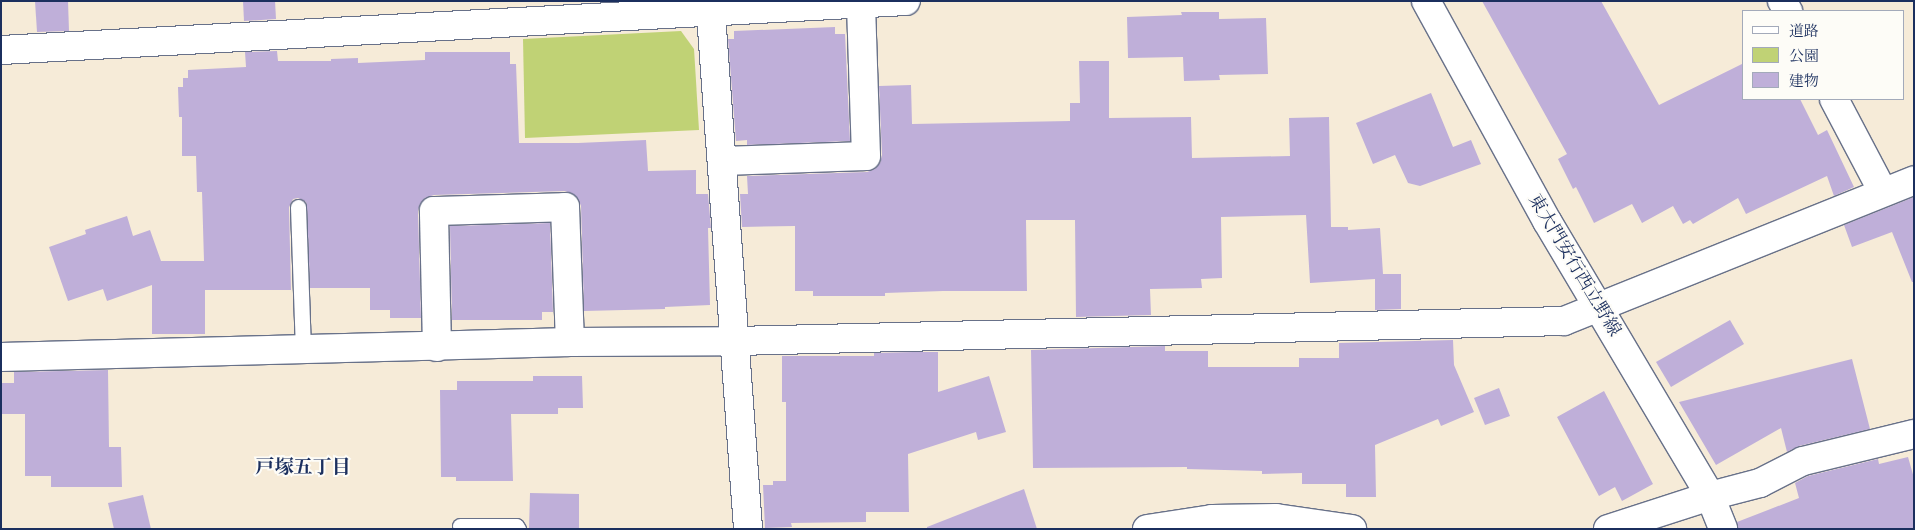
<!DOCTYPE html>
<meta charset="utf-8">
<style>
body{margin:0}
#map{position:relative;width:1915px;height:530px;overflow:hidden;background:#f6ebd8;font-family:"EB Garamond","Noto Serif JP",serif}
div>[style]{position:absolute}
.green>*{inset:0;background:#c0d275}
.building>*{inset:0;background:#bfafd9}
.roads{filter:drop-shadow(1px 0 #687189) drop-shadow(-1px 0 #687189) drop-shadow(0 1px #687189) drop-shadow(0 -1px #687189)}
.service>*{height:15px;margin:-7.5px;padding:0 7.5px;transform-origin:7.5px;border-radius:7.5px;background:#fff}
.minor>*{height:28px;margin:-14px;padding:0 14px;transform-origin:14px;border-radius:14px;background:#fff}
.secondary>*{height:28px;margin:-14px;padding:0 14px;transform-origin:14px;border-radius:14px;background:#fff}
span{translate:-50% -50%;white-space:nowrap;text-align:center;line-height:1.15;-webkit-text-stroke:4px #fdfcf7;paint-order:stroke}
.street-label{font-size:18px;color:#1b2f5e}
.neighbourhood-label{font-size:19px;color:#1b2f5e;font-weight:700}
.frame{position:absolute;inset:0;border:2px solid #1b2f5e;pointer-events:none}
.legend{position:absolute;left:1742px;top:10px;width:162px;height:90px;box-sizing:border-box;background:#fdfcf7;border:1px solid #a3aaba;margin:0;padding:6px 9px;list-style:none;font-size:15px;color:#1b2f5e}
.legend li{display:flex;align-items:center;gap:10px;height:25px}
.legend b{width:25px;border:1px solid #a3aaba}
</style>
<div id="map">
<div class="green">
<i style="clip-path:polygon(681px 31px,694px 49px,699px 130px,525px 138px,523px 39px)"></i>
</div>
<div class="building">
<i style="clip-path:polygon(35px 1px,68px 1px,69px 31px,37px 32px)"></i>
<i style="clip-path:polygon(243px 1px,275px 1px,276px 19px,244px 21px)"></i>
<i style="clip-path:polygon(1482px 1px,1601px 1px,1659px 105px,1744px 63px,1744px 99px,1800px 99px,1818px 135px,1827px 130px,1854px 187px,1834px 196px,1827px 176px,1746px 214px,1738px 198px,1693px 224px,1690px 220px,1683px 224px,1673px 206px,1642px 223px,1632px 204px,1594px 223px,1576px 187px,1573px 189px,1558px 159px,1567px 154px)"></i>
<i style="clip-path:polygon(1181px 12px,1219px 12px,1219px 19px,1266px 18px,1268px 74px,1219px 75px,1220px 80px,1184px 81px,1183px 57px,1128px 58px,1127px 17px,1182px 15px)"></i>
<i style="clip-path:polygon(835px 27px,835px 34px,845px 34px,850px 141px,747px 145px,747px 140px,736px 141px,728px 39px,734px 39px,734px 31px)"></i>
<i style="clip-path:polygon(277px 51px,278px 61px,331px 61px,331px 59px,358px 58px,358px 63px,425px 60px,425px 52px,510px 52px,510px 64px,516px 64px,519px 143px,578px 143px,646px 140px,648px 171px,696px 170px,696px 194px,708px 194px,711px 228px,708px 228px,710px 305px,665px 307px,665px 309px,584px 311px,581px 206px,578px 199px,573px 194px,565px 191px,434px 195px,425px 198px,420px 204px,418px 211px,421px 318px,390px 318px,390px 310px,370px 310px,370px 288px,310px 288px,307px 207px,306px 202px,298px 198px,293px 199px,289px 207px,291px 290px,205px 290px,205px 334px,152px 334px,152px 285px,107px 301px,103px 289px,68px 301px,49px 247px,86px 234px,85px 230px,127px 216px,133px 236px,150px 230px,161px 261px,204px 261px,202px 192px,197px 192px,196px 156px,182px 156px,182px 117px,179px 117px,178px 87px,183px 87px,183px 78px,188px 78px,188px 70px,246px 67px,245px 52px)"></i>
<i style="clip-path:polygon(1079px 61px,1109px 61px,1109px 118px,1191px 117px,1192px 158px,1290px 156px,1289px 118px,1329px 117px,1331px 227px,1348px 227px,1348px 230px,1380px 228px,1383px 274px,1401px 274px,1401px 309px,1375px 310px,1375px 279px,1310px 283px,1306px 215px,1221px 217px,1222px 278px,1201px 279px,1202px 288px,1150px 289px,1151px 315px,1076px 317px,1075px 220px,1026px 220px,1027px 291px,943px 291px,885px 293px,885px 296px,813px 296px,813px 291px,795px 291px,795px 226px,742px 227px,740px 194px,748px 194px,747px 176px,867px 172px,875px 169px,880px 163px,882px 155px,879px 86px,911px 85px,912px 124px,1070px 121px,1070px 103px,1080px 103px)"></i>
<i style="clip-path:polygon(1431px 93px,1453px 147px,1471px 140px,1481px 164px,1420px 186px,1408px 183px,1395px 155px,1373px 164px,1356px 123px)"></i>
<i style="clip-path:polygon(1914px 197px,1914px 282px,1912px 282px,1892px 232px,1852px 247px,1844px 225px)"></i>
<i style="clip-path:polygon(550px 223px,553px 312px,542px 312px,542px 320px,452px 320px,450px 226px)"></i>
<i style="clip-path:polygon(1730px 320px,1744px 344px,1671px 387px,1656px 362px)"></i>
<i style="clip-path:polygon(1453px 340px,1454px 365px,1474px 412px,1441px 426px,1438px 419px,1375px 445px,1376px 497px,1346px 497px,1346px 484px,1302px 484px,1302px 473px,1262px 474px,1262px 471px,1187px 469px,1187px 467px,1033px 468px,1031px 350px,1165px 346px,1165px 351px,1208px 351px,1208px 367px,1299px 367px,1299px 358px,1339px 358px,1339px 343px)"></i>
<i style="clip-path:polygon(913px 352px,938px 352px,938px 392px,989px 376px,1006px 432px,978px 440px,976px 432px,908px 454px,909px 512px,866px 512px,866px 522px,791px 523px,792px 527px,765px 528px,763px 485px,773px 485px,773px 481px,786px 481px,786px 402px,782px 402px,782px 356px,874px 356px,874px 353px)"></i>
<i style="clip-path:polygon(1852px 359px,1870px 429px,1799px 446px,1787px 452px,1781px 428px,1716px 465px,1679px 402px)"></i>
<i style="clip-path:polygon(108px 370px,109px 447px,121px 447px,122px 487px,51px 487px,51px 476px,25px 476px,25px 414px,2px 414px,2px 383px,14px 383px,14px 372px)"></i>
<i style="clip-path:polygon(533px 376px,582px 376px,583px 408px,558px 408px,558px 414px,511px 414px,513px 481px,456px 481px,456px 477px,441px 477px,440px 390px,457px 390px,457px 381px,533px 381px)"></i>
<i style="clip-path:polygon(1499px 388px,1510px 416px,1485px 425px,1474px 398px)"></i>
<i style="clip-path:polygon(1604px 391px,1653px 484px,1622px 501px,1615px 487px,1599px 496px,1557px 417px)"></i>
<i style="clip-path:polygon(1908px 457px,1914px 478px,1914px 529px,1738px 529px,1737px 522px,1799px 498px,1795px 483px,1808px 476px,1878px 459px,1879px 464px)"></i>
<i style="clip-path:polygon(1024px 489px,1037px 529px,927px 529px,927px 527px)"></i>
<i style="clip-path:polygon(530px 493px,579px 494px,579px 529px,529px 529px)"></i>
<i style="clip-path:polygon(143px 495px,151px 529px,114px 529px,108px 503px)"></i>
</div>
<div class="roads">
<div class="service">
<i style="left:298px;top:207px;width:144px;rotate:88deg"></i>
<i style="left:460px;top:526px;width:56px"></i>
<i style="left:516px;top:526px;width:4px;rotate:56deg"></i>
</div>
<div class="minor">
<i style="left:710px;top:1px;width:529px;rotate:85.88deg"></i>
<i style="left:1782px;top:1px;width:12px;rotate:59deg"></i>
<i style="left:1px;top:50px;width:906px;rotate:-3.1deg"></i>
<i style="left:1834px;top:99px;width:105px;rotate:62.2deg"></i>
<i style="left:723px;top:161px;width:143px;rotate:-2deg"></i>
<i style="left:866px;top:156px;width:152px;rotate:-91.9deg"></i>
<i style="left:437px;top:347px;width:136px;rotate:-91.3deg"></i>
<i style="left:434px;top:211px;width:131px;rotate:-1.7deg"></i>
<i style="left:565px;top:207px;width:135px;rotate:87.9deg"></i>
<i style="left:1px;top:357px;width:569px;rotate:-1.51deg"></i>
<i style="left:570px;top:342px;width:165px;rotate:-0.3deg"></i>
<i style="left:735px;top:341px;width:829px;rotate:-1.38deg"></i>
<i style="left:1564px;top:321px;width:377px;rotate:-21.9deg"></i>
<i style="left:1147px;top:529px;width:66px;rotate:-8.7deg"></i>
<i style="left:1212px;top:519px;width:64px;rotate:-0.9deg"></i>
<i style="left:1276px;top:518px;width:77px;rotate:8.2deg"></i>
<i style="left:1608px;top:529px;width:107px;rotate:-17.9deg"></i>
<i style="left:1710px;top:496px;width:52px;rotate:-14.6deg"></i>
<i style="left:1760px;top:483px;width:48px;rotate:-27.1deg"></i>
<i style="left:1803px;top:461px;width:114px;rotate:-13.7deg"></i>
</div>
<div class="secondary">
<i style="left:1426px;top:1px;width:251px;rotate:61.2deg"></i>
<i style="left:1547px;top:221px;width:320px;rotate:59.3deg"></i>
<i style="left:1710px;top:496px;width:35px;rotate:68deg"></i>
</div>
</div>
<div class="street-label">
<span style="left:1575px;top:265px;rotate:59deg">東大門安行西立野線</span>
</div>
<div class="neighbourhood-label">
<span style="left:303px;top:467px">戸塚五丁目</span>
</div>
<div class="frame"></div>
<ul class="legend">
<li><b style="height:6px;background:#fff"></b>道路</li>
<li><b style="height:14px;background:#c0d275"></b>公園</li>
<li><b style="height:14px;background:#bfafd9"></b>建物</li>
</ul>
</div>
